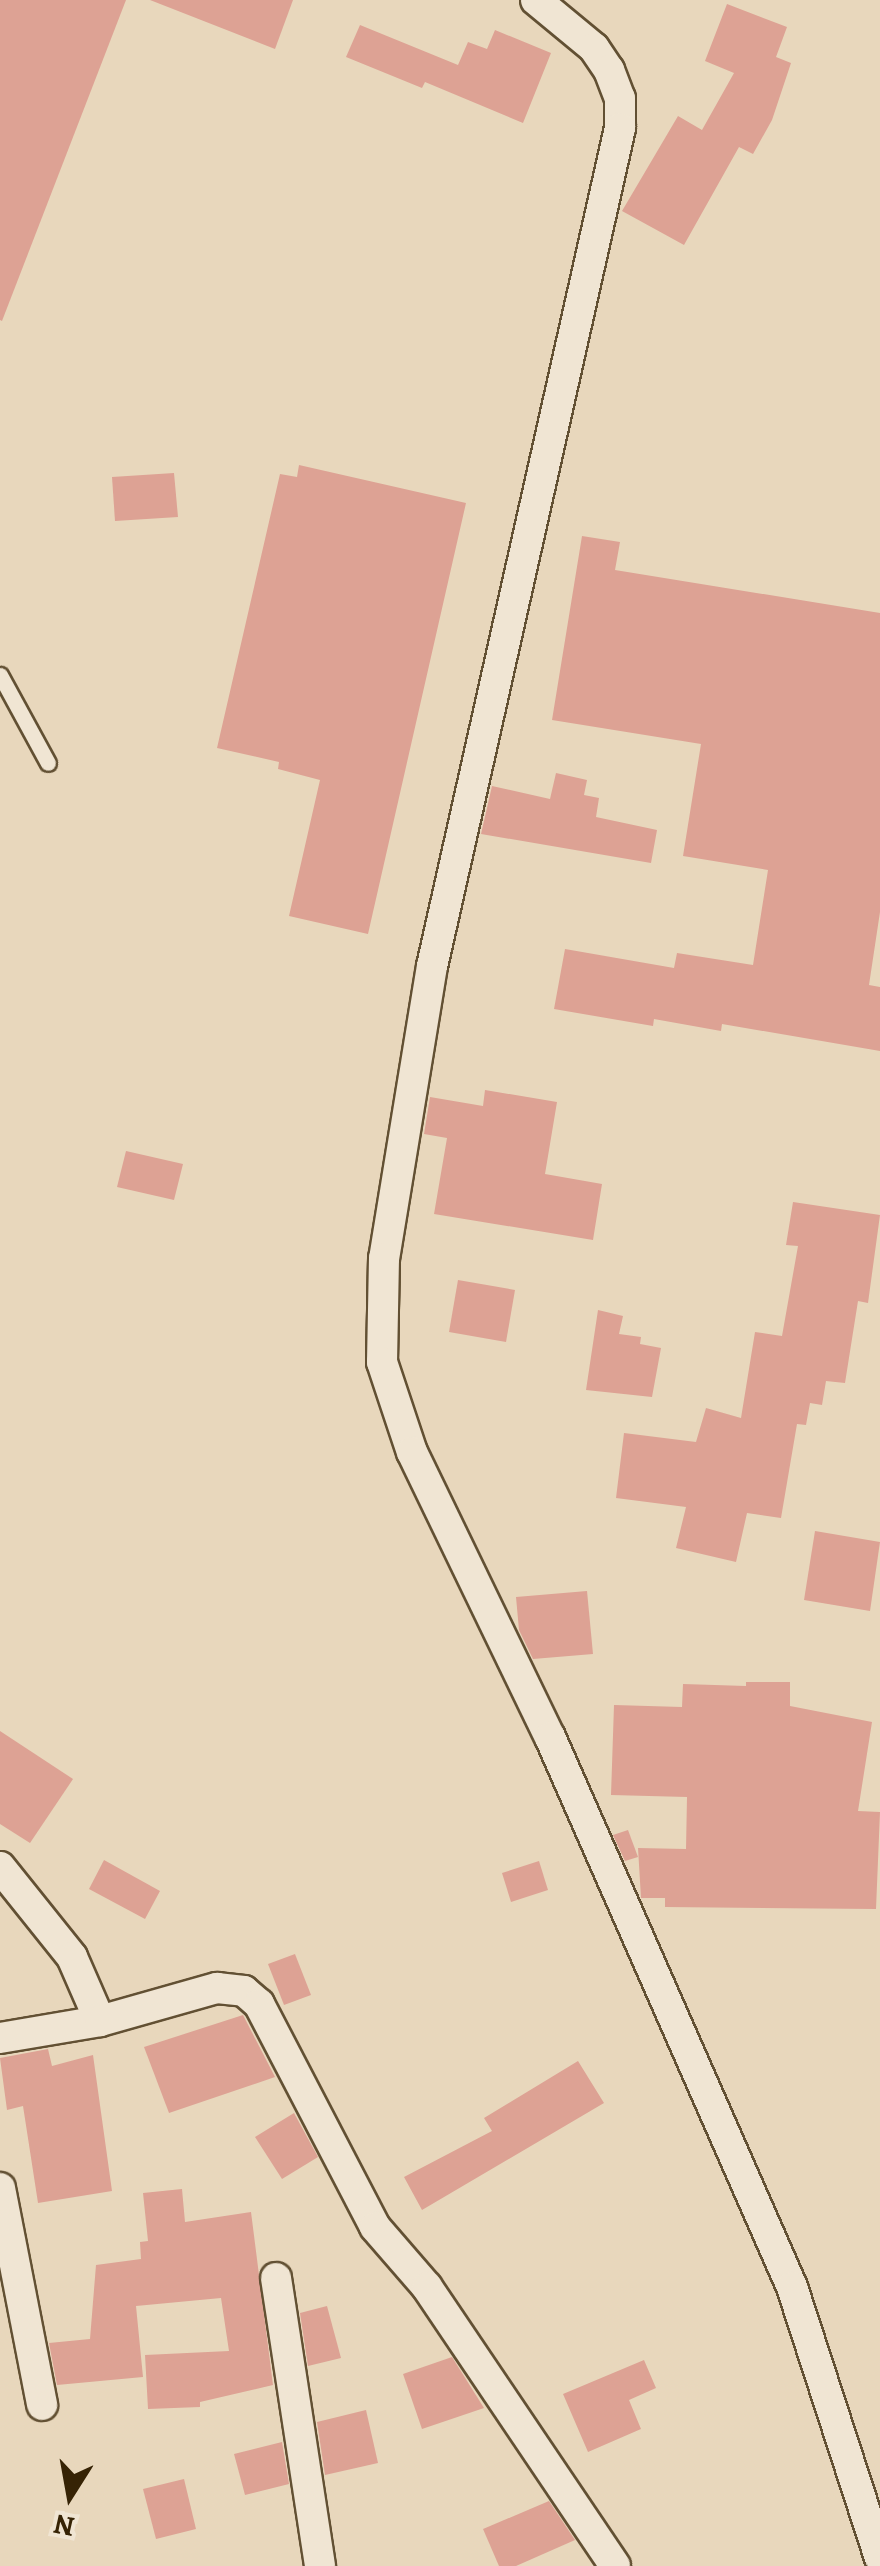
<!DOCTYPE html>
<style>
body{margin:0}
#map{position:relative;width:880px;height:2566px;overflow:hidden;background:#e8d7bc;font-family:Alegreya,serif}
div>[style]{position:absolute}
.building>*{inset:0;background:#dda294}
.roads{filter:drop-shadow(2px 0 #625033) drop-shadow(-2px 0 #625033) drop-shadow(0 2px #625033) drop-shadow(0 -2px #625033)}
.service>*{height:15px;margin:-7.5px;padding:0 7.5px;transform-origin:7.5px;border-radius:7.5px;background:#f0e5d3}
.minor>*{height:30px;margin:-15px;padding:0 15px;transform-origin:15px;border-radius:15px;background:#f0e5d3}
span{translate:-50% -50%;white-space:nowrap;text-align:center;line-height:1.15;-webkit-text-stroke:9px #f0e5d3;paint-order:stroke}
.north{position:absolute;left:20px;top:2446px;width:100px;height:100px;-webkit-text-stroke:8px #f0e5d3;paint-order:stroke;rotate:191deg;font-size:28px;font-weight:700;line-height:40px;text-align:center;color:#362305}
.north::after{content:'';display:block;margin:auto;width:35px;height:45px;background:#362305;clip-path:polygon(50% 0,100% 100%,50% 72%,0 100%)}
</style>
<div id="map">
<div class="building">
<i style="clip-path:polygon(0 0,126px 0,2px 321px,0 320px)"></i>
<i style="clip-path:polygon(150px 0,293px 0,275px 49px)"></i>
<i style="clip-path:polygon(727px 4px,787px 27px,776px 57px,791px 63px,772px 120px,753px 154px,739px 147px,684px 245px,622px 211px,678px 116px,702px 130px,734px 73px,705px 61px)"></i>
<i style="clip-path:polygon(360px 25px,458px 65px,468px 42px,487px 49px,495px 30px,551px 53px,523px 123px,425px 82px,422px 88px,346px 57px)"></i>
<i style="clip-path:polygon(299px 465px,466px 503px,368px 934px,289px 916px,320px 780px,278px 769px,279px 762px,217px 748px,280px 474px,297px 477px)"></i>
<i style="clip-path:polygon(174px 473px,178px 517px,115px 521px,112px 477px)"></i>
<i style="clip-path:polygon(582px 536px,620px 542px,615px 570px,880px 613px,880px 912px,869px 985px,880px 987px,880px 1051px,722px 1024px,721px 1031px,654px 1019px,653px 1026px,554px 1009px,565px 949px,674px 968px,677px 953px,753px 965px,768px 870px,683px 856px,701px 744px,552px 720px)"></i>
<i style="clip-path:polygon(556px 773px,587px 780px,584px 795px,599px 798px,596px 817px,657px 830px,651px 863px,481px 834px,492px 786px,550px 799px)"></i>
<i style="clip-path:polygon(485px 1090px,557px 1102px,545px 1174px,602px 1184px,593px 1240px,434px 1214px,447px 1138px,424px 1134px,430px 1097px,483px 1106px)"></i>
<i style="clip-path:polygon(126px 1151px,183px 1164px,174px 1200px,117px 1187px)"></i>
<i style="clip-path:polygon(793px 1202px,880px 1215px,868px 1303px,858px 1301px,845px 1383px,826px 1381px,822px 1405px,810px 1403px,806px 1425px,797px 1424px,781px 1518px,747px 1513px,736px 1562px,676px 1548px,686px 1507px,616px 1498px,624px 1433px,696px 1442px,706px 1408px,741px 1418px,755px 1332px,782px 1336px,798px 1246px,786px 1245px)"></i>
<i style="clip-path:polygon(458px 1280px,515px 1290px,506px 1342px,449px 1332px)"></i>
<i style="clip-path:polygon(598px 1310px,623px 1316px,619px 1334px,641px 1337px,640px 1344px,661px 1348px,652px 1397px,586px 1390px)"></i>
<i style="clip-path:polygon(815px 1531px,880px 1542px,870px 1611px,804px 1600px)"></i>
<i style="clip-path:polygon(587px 1591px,593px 1654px,533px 1659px,519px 1630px,516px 1597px)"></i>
<i style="clip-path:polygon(746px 1682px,790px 1682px,790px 1706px,872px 1722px,858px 1811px,880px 1812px,876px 1909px,665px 1907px,665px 1898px,641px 1898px,638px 1848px,686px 1849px,687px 1797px,611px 1795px,614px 1705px,682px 1707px,683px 1684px,746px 1686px)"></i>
<i style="clip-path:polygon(0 1731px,73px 1779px,30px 1843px,0 1824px)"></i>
<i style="clip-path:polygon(628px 1830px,638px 1857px,625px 1861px,613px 1835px)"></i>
<i style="clip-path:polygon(104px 1860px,160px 1891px,145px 1919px,89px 1889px)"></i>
<i style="clip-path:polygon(539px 1861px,548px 1890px,511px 1902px,502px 1873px)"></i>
<i style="clip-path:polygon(295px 1954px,311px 1995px,284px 2005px,268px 1964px)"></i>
<i style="clip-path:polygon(243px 2015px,275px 2077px,169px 2113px,144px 2047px)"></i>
<i style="clip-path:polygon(48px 2049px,52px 2066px,93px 2055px,112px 2191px,38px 2203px,23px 2106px,7px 2110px,0 2058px)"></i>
<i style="clip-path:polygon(578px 2061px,604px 2103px,422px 2210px,404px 2177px,492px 2131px,484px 2118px)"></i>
<i style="clip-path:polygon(294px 2113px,318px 2157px,282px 2179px,255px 2137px)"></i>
<i style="clip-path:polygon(182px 2189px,185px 2222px,251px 2212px,273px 2385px,200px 2402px,200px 2407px,148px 2409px,145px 2355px,229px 2351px,221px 2298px,136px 2306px,143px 2377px,57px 2385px,49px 2343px,90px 2339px,96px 2265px,141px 2259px,140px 2242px,148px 2241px,143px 2193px)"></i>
<i style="clip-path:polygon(327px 2306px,341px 2358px,308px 2366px,300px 2313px)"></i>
<i style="clip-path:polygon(452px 2357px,484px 2408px,422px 2429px,403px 2374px)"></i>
<i style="clip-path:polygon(644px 2360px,656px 2388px,629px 2400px,641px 2429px,588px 2452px,563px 2394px)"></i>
<i style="clip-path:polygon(366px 2410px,378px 2463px,325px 2475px,317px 2422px)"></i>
<i style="clip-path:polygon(282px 2442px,289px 2484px,245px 2495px,234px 2454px)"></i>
<i style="clip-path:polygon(184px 2479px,196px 2529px,156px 2539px,143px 2489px)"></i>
<i style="clip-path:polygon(549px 2501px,575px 2540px,516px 2566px,499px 2566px,483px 2529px)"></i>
</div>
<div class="roads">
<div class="service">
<i style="left:0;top:675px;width:100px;rotate:61.4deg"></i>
</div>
<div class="minor">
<i style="left:536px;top:0;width:75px;rotate:39.6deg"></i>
<i style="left:594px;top:48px;width:27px;rotate:56deg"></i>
<i style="left:609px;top:70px;width:30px;rotate:69deg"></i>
<i style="left:620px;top:98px;width:30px;rotate:90deg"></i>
<i style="left:620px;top:128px;width:859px;rotate:102.64deg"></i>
<i style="left:432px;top:966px;width:296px;rotate:99.3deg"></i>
<i style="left:384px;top:1258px;width:104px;rotate:91.1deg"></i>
<i style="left:382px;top:1362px;width:95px;rotate:71.6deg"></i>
<i style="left:412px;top:1452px;width:317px;rotate:64.2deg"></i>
<i style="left:550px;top:1737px;width:601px;rotate:66.25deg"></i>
<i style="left:792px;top:2287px;width:285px;rotate:72deg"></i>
<i style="left:0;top:1867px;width:115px;rotate:51.3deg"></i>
<i style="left:72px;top:1957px;width:70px;rotate:66.4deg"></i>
<i style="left:0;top:2038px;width:101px;rotate:-9.6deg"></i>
<i style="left:100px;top:2021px;width:122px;rotate:-15.8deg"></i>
<i style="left:217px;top:1988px;width:27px;rotate:6deg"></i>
<i style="left:244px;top:1991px;width:20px;rotate:41deg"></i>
<i style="left:259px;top:2004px;width:251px;rotate:62.5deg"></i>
<i style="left:375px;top:2227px;width:79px;rotate:49.1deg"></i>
<i style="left:427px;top:2287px;width:336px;rotate:56deg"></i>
<i style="left:0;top:2188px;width:221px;rotate:79deg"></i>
<i style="left:276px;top:2278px;width:291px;rotate:81.3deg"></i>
</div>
</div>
<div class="north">N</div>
</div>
